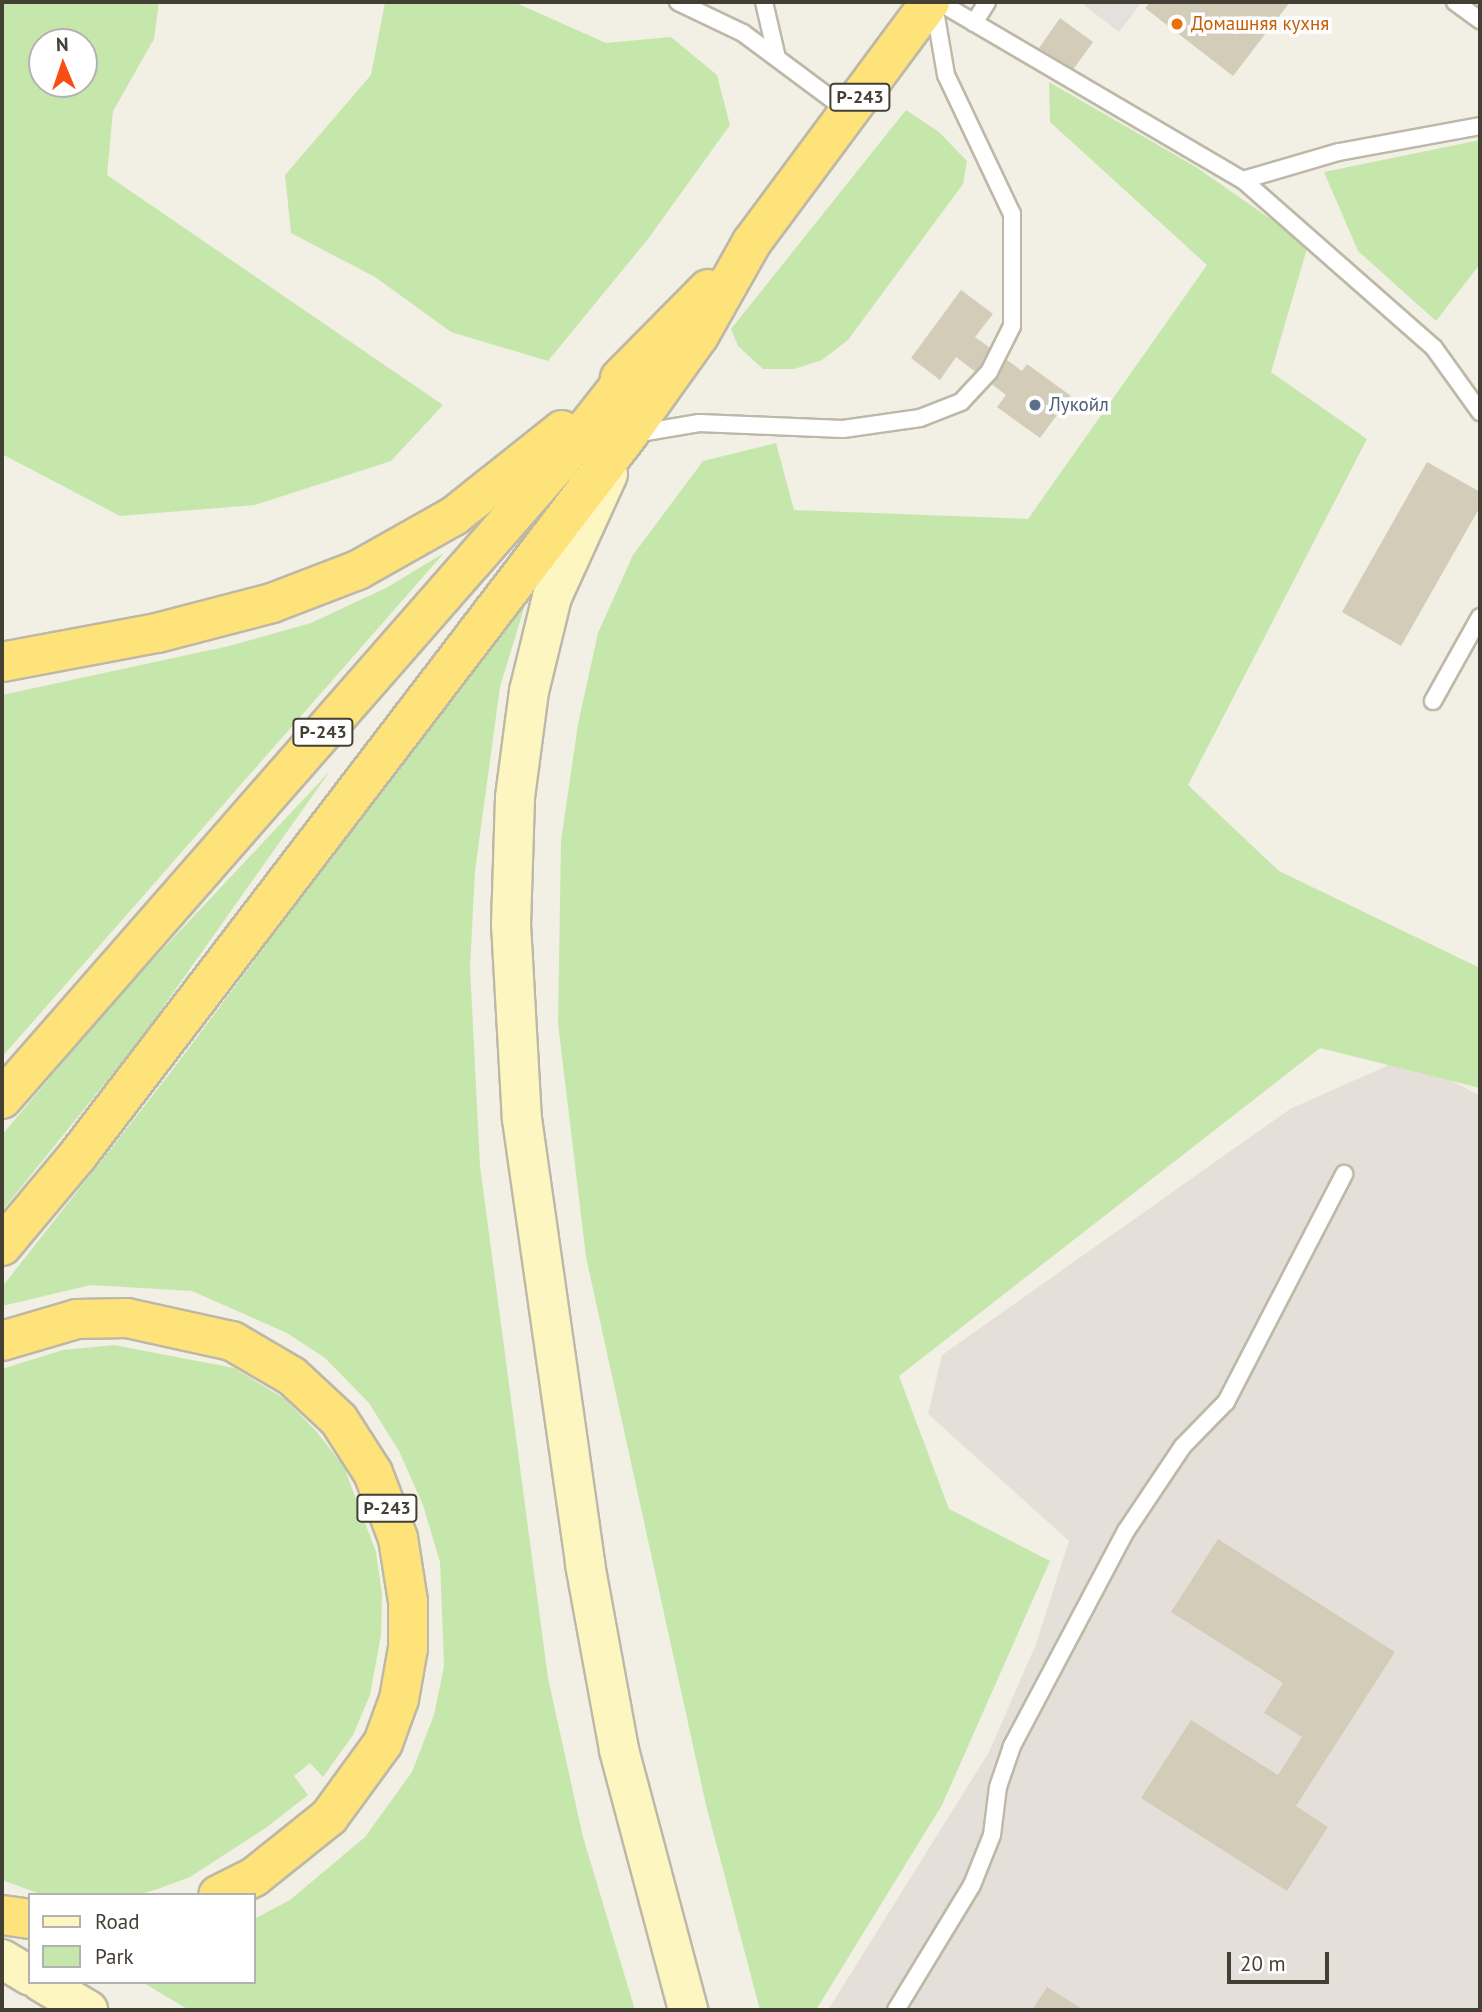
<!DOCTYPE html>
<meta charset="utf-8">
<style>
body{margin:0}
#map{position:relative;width:1482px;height:2012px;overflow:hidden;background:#f2efe4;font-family:"PT Sans",sans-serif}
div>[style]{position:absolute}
.industrial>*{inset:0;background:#e4e0d9}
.green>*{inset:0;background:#c6e7ac}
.parking>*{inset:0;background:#e2e1dc}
.building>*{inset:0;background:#d3ccb9}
.roads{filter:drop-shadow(2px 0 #bdb8a7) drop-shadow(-2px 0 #bdb8a7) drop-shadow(0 2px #bdb8a7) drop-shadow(0 -2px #bdb8a7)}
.service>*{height:16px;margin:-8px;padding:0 8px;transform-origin:8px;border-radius:8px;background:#fff}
.secondary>*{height:38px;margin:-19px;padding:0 19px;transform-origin:19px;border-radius:19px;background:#fef6c1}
.trunk>*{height:38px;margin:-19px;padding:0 19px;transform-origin:19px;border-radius:19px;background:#fee27a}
.dots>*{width:19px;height:19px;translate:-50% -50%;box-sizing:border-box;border:4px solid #fff;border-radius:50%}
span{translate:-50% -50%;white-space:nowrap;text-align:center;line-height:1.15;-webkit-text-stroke:7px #fff;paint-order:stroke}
.shield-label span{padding:2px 5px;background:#fff;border:2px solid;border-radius:5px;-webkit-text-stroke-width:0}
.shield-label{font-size:18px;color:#443f34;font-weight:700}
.food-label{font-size:19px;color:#c56008}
.left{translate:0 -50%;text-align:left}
.service-label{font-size:19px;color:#4e5e75}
.frame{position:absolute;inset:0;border:4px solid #443f34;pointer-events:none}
.legend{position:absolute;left:28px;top:1893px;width:228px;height:91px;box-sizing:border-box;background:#fff;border:2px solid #b4b2ae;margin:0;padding:9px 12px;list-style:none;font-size:21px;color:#443f34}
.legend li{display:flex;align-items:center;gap:14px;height:35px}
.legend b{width:35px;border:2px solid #b4b2ae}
.north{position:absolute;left:28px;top:28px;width:70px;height:70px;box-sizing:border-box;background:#fff;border:2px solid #b4b2ae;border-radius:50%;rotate:358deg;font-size:19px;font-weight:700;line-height:28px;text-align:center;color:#443f34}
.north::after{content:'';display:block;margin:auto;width:24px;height:32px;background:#f94e13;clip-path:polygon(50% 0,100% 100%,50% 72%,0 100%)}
.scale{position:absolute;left:1227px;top:1952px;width:102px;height:32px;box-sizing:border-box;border:4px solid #443f34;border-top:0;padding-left:9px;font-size:21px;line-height:24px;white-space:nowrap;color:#443f34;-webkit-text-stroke:5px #fff;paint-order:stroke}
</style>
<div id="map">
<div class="industrial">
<i style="clip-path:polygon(1407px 1057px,1480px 1096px,1480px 2010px,828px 2010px,989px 1752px,1036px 1644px,1069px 1541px,928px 1414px,942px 1355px,1290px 1109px)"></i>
</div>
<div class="green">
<i style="clip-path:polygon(evenodd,2px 2px,159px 2px,154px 39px,113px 111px,107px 175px,443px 405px,391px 461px,255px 505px,120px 516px,2px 454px,2px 2px,84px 42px,84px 84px,42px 84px,42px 42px,84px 42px)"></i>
<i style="clip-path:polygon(385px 2px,514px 2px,606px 43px,671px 37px,717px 75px,730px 125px,648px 239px,548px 361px,451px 332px,375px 277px,291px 233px,285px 175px,371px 75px)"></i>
<i style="clip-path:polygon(1049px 82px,1196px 167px,1308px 245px,1271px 372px,1367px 439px,1188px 785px,1279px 871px,1480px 968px,1480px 1088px,1320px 1048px,899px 1376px,949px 1509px,1050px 1561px,942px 1805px,816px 2010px,760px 2010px,706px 1805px,586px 1257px,558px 1023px,561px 841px,578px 724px,598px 633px,633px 555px,703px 461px,776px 443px,794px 510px,1028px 519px,1207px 265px,1050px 122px)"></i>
<i style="clip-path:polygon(906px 110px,939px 132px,967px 161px,963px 184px,848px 340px,822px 360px,794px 369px,763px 369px,738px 346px,731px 329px)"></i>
<i style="clip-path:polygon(1480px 140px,1480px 264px,1436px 321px,1358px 251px,1324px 172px)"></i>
<i style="clip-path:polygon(444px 553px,2px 1057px,2px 695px,229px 646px,311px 623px,386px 588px)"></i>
<i style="clip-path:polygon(528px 595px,500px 687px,475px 871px,470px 967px,480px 1166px,548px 1678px,583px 1837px,635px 2010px,189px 2010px,142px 1982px,254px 1982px,254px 1919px,290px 1900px,365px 1837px,412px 1772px,434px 1715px,444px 1666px,440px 1562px,423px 1505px,399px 1451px,369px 1403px,325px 1358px,287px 1333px,192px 1291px,91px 1285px,2px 1306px,2px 1287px,171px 1072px)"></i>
<i style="clip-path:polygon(330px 771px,139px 1041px,2px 1211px,2px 1135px,117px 998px)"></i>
<i style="clip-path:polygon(114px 1345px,234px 1368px,285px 1399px,317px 1432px,344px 1467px,376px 1552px,382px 1594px,381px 1635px,370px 1695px,353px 1735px,323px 1777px,310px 1763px,294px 1776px,308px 1795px,267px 1827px,190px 1877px,155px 1890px,134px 1895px,43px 1895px,2px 1880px,2px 1369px,63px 1350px)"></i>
</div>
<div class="parking">
<i style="clip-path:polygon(1080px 2px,1142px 2px,1119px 32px)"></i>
</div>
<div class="building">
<i style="clip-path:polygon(1150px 2px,1290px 2px,1233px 76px,1145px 8px)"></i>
<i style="clip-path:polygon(1060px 18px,1093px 42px,1072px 71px,1039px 48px)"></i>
<i style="clip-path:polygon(961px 290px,993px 314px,975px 337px,1022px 371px,1027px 364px,1071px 396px,1040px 438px,997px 407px,1006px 395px,956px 357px,940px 380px,911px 358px)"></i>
<i style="clip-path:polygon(1427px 462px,1480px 492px,1480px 507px,1401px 646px,1342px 612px)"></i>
<i style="clip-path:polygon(1218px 1539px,1395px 1652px,1296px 1806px,1328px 1827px,1287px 1891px,1141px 1798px,1191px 1720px,1278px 1775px,1302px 1737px,1264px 1713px,1283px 1683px,1171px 1612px)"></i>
<i style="clip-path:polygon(1047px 1987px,1084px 2010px,1032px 2010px)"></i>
</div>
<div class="roads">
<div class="service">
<i style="left:678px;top:2px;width:72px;rotate:25.5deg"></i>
<i style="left:743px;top:33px;width:132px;rotate:36.7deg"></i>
<i style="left:764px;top:2px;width:57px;rotate:76.9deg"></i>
<i style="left:939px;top:2px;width:352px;rotate:30.4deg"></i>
<i style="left:1243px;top:180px;width:100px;rotate:-16.3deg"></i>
<i style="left:1339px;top:152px;width:143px;rotate:-10.4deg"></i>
<i style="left:1455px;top:2px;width:31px;rotate:36deg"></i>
<i style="left:974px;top:23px;width:25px;rotate:-58deg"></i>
<i style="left:1243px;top:180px;width:254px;rotate:41.3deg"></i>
<i style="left:1434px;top:348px;width:79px;rotate:54.3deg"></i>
<i style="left:634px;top:434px;width:66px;rotate:-9.6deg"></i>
<i style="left:699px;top:423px;width:144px;rotate:2.4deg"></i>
<i style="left:843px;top:429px;width:78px;rotate:-8.1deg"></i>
<i style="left:920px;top:418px;width:44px;rotate:-21.3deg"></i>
<i style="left:961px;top:402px;width:41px;rotate:-47deg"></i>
<i style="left:989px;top:372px;width:51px;rotate:-63.4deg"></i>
<i style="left:1012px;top:326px;width:112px;rotate:-90deg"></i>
<i style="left:1012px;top:214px;width:154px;rotate:-115.4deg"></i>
<i style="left:946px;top:75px;width:71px;rotate:-99.7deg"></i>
<i style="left:1433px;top:701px;width:96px;rotate:-60.8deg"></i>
<i style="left:896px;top:2010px;width:146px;rotate:-58.7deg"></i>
<i style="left:972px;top:1885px;width:54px;rotate:-68.2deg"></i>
<i style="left:992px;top:1835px;width:48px;rotate:-82.9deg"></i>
<i style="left:998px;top:1787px;width:43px;rotate:-71.1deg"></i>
<i style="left:1012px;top:1746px;width:243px;rotate:-62.1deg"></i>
<i style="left:1126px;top:1531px;width:102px;rotate:-56.2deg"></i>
<i style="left:1183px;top:1446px;width:62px;rotate:-45.7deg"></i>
<i style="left:1226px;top:1402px;width:257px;rotate:-62.6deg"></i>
</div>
<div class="secondary">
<i style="left:608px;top:474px;width:135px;rotate:114.5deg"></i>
<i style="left:552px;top:597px;width:97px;rotate:103.7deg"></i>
<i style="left:529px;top:691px;width:108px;rotate:97.5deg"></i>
<i style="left:515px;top:798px;width:126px;rotate:91.8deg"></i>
<i style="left:511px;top:924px;width:195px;rotate:86.8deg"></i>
<i style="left:522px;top:1119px;width:449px;rotate:81.9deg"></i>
<i style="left:585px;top:1564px;width:189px;rotate:79.6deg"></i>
<i style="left:619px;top:1750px;width:269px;rotate:75.1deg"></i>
<i style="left:2px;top:1959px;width:33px;rotate:31deg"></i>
<i style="left:41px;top:1982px;width:55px;rotate:30.8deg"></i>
</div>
<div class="trunk">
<i style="left:620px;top:378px;width:125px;rotate:-45.3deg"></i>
<i style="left:2px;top:662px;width:158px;rotate:-10.6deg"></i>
<i style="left:157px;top:633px;width:119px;rotate:-14.6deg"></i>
<i style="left:272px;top:603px;width:92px;rotate:-21deg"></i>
<i style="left:358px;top:570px;width:110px;rotate:-29.4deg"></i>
<i style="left:454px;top:516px;width:138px;rotate:-38.5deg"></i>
<i style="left:2px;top:1099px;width:843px;rotate:-48.8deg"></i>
<i style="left:557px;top:465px;width:132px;rotate:-51.7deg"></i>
<i style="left:2px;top:1246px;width:119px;rotate:-50.1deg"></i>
<i style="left:78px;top:1155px;width:906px;rotate:-52.62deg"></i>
<i style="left:628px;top:435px;width:122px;rotate:-54.4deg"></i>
<i style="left:699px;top:336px;width:108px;rotate:-60.6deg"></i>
<i style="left:752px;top:242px;width:299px;rotate:-53.4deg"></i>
<i style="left:2px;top:1341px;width:78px;rotate:-16.3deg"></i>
<i style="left:77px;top:1319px;width:50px;rotate:-1.1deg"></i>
<i style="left:127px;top:1318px;width:107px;rotate:12.4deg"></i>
<i style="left:232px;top:1341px;width:69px;rotate:30.3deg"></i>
<i style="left:292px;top:1376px;width:64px;rotate:43.1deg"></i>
<i style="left:339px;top:1420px;width:63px;rotate:57.3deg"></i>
<i style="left:373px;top:1473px;width:70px;rotate:69deg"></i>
<i style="left:398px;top:1538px;width:64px;rotate:81deg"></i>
<i style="left:408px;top:1601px;width:47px;rotate:90deg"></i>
<i style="left:408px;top:1648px;width:52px;rotate:100deg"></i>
<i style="left:399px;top:1699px;width:47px;rotate:110deg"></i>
<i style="left:383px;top:1743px;width:92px;rotate:126.1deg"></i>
<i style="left:329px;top:1817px;width:96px;rotate:141.3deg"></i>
<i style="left:254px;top:1877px;width:40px;rotate:153.4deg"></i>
<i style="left:2px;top:1915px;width:28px;rotate:8deg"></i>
</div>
</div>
<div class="dots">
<i style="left:1177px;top:24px;background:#e8710a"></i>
<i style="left:1035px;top:405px;background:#5c6f8a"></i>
</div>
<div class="shield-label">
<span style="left:860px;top:97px">Р-243</span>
<span style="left:323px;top:732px">Р-243</span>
<span style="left:387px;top:1508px">Р-243</span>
</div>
<div class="food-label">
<span class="left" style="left:1191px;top:24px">Домашняя кухня</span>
</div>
<div class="service-label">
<span class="left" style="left:1049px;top:405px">Лукойл</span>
</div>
<div class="frame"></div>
<ul class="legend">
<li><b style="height:9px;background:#fef6c1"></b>Road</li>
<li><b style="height:19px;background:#c6e7ac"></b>Park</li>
</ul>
<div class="north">N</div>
<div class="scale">20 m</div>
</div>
